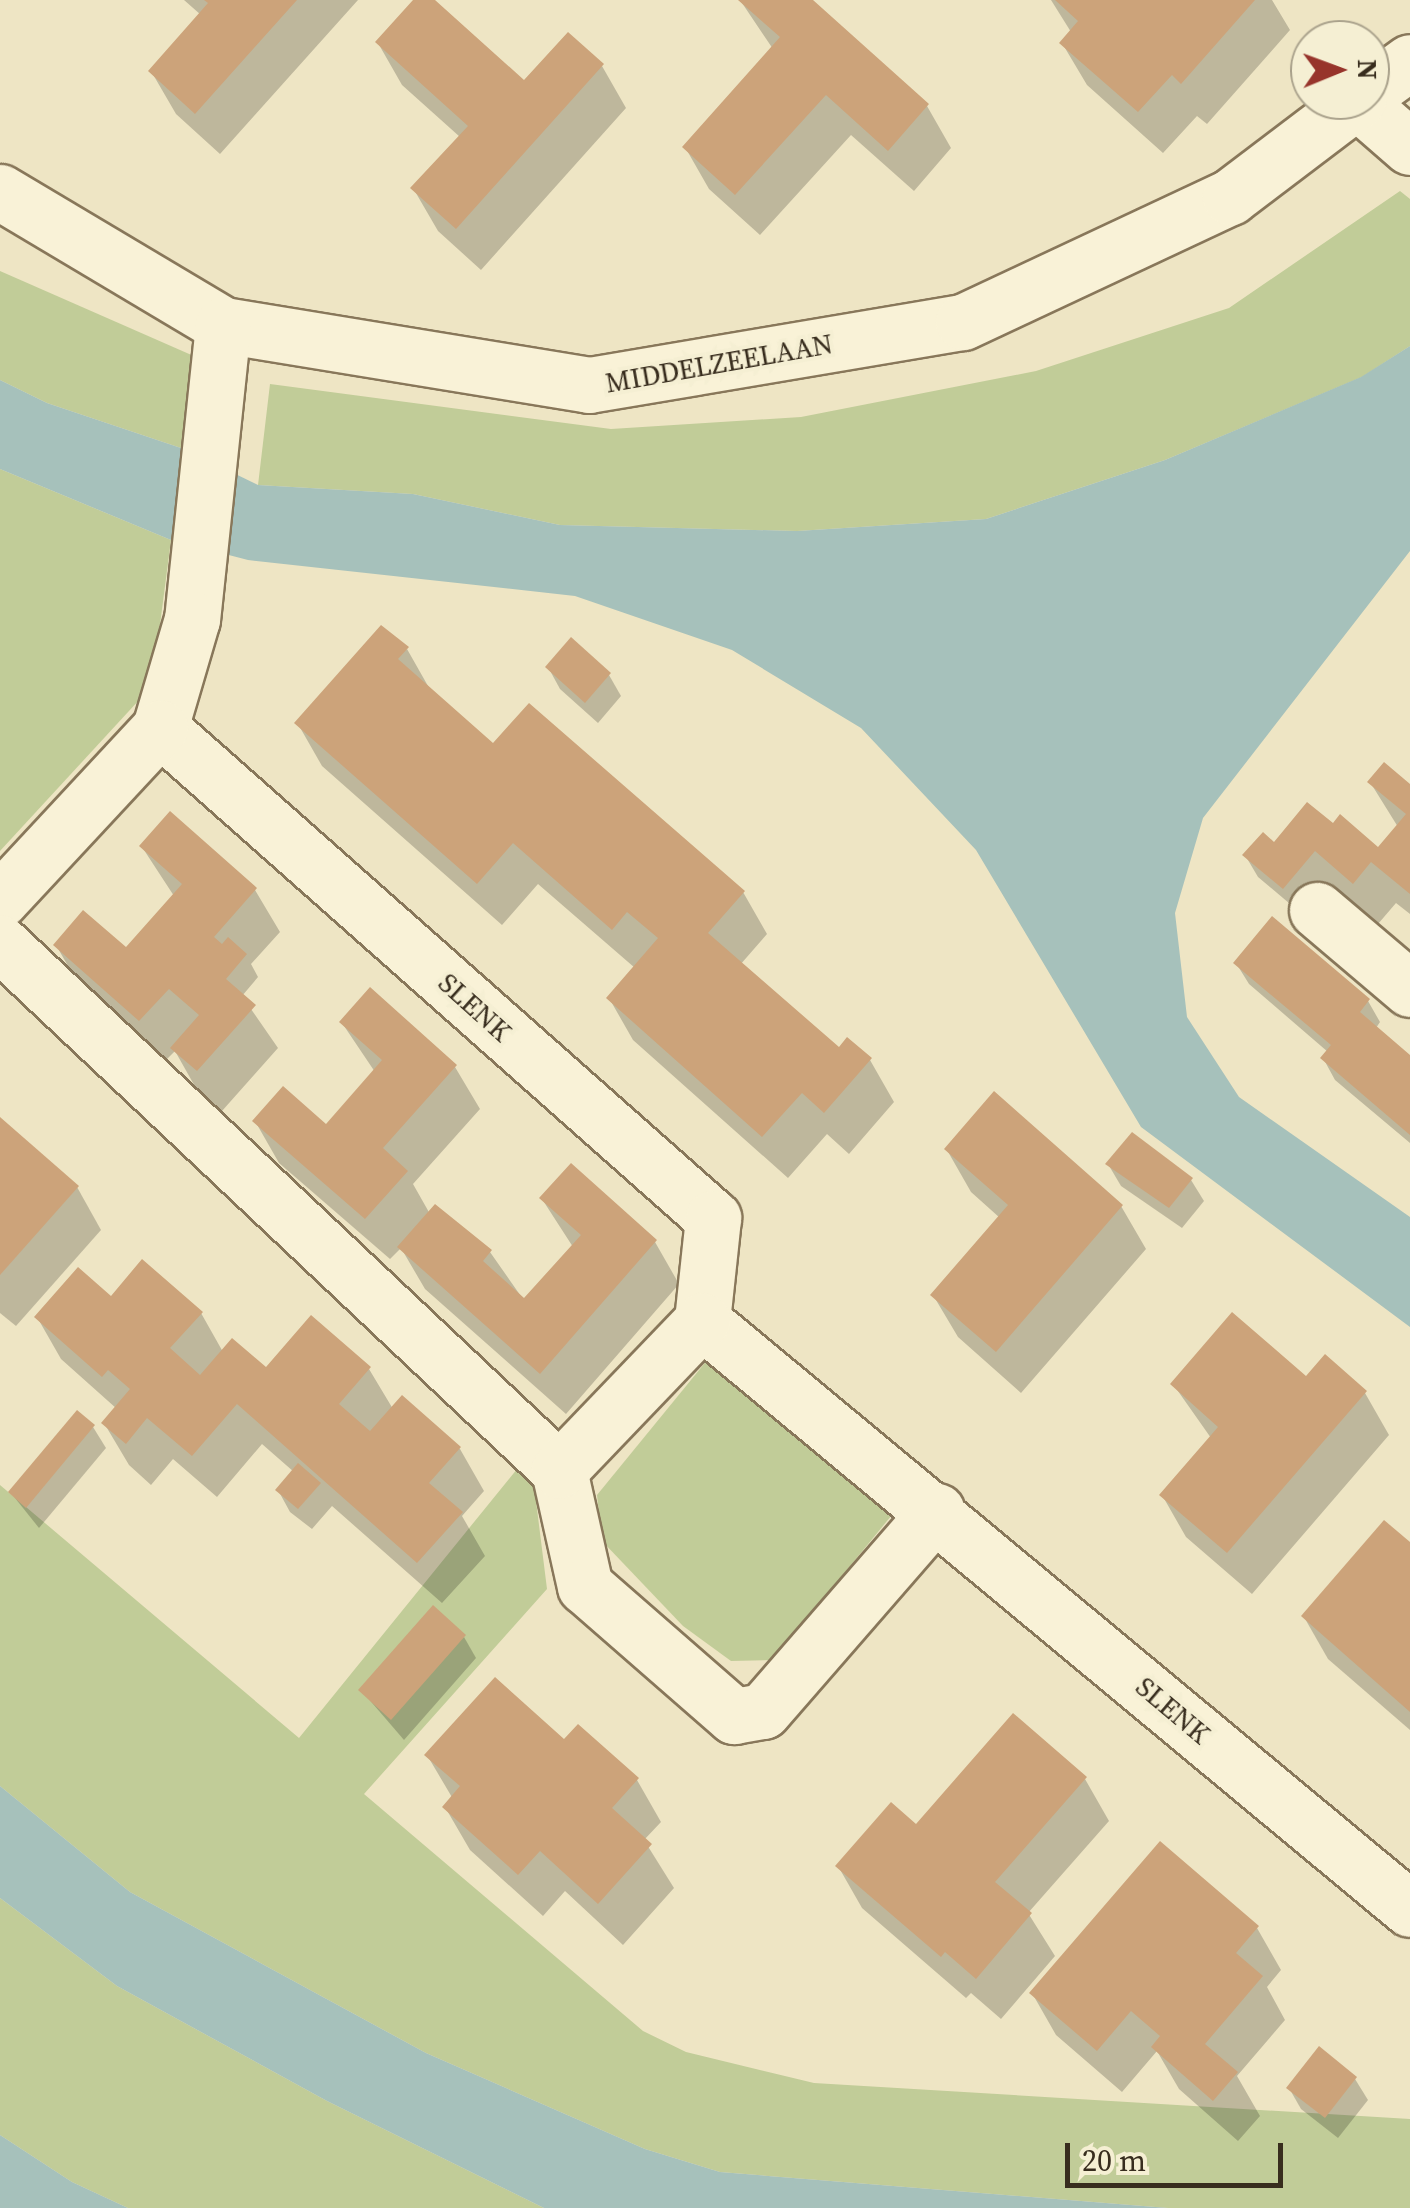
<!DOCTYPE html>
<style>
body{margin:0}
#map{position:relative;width:1410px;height:2208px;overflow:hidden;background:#eee5c4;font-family:"Source Serif 4",serif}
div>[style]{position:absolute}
.green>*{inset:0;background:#c1cc98}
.water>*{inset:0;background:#a6c1bb}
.shadow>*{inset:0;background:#0003}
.building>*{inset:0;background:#cca37a}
.roads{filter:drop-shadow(2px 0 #88775a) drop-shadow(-2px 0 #88775a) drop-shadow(0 2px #88775a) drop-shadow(0 -2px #88775a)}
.street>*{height:55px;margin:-27.5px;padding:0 27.5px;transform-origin:27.5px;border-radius:27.5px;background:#f9f2d7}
span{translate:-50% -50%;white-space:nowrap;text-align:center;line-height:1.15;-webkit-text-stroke:8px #f5efd3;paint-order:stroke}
.street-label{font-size:28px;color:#382d1e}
.north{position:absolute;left:1290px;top:20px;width:100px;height:100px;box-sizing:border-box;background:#f5efd3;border:2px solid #a9a18b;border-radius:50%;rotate:89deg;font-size:28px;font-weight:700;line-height:40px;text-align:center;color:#382d1e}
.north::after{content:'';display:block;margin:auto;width:35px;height:45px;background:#97342b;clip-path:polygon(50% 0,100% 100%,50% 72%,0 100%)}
.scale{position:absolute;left:1065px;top:2143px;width:218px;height:45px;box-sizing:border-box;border:5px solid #382d1e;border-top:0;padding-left:12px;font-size:30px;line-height:35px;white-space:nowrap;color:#382d1e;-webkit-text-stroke:8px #f5efd3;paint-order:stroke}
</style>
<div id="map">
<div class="green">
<i style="clip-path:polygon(1400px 191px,1410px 199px,1410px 346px,1362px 377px,1165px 460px,986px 519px,797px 531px,560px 525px,413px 494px,258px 485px,270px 384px,611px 429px,801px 417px,1036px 371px,1229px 308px)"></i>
<i style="clip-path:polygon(0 271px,196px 357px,184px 449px,47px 403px,0 380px)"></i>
<i style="clip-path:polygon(0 469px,171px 540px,152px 686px,0 851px)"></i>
<i style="clip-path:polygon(722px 1342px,905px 1499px,773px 1660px,731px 1661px,683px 1626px,602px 1541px,597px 1495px)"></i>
<i style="clip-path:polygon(530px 1453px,547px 1589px,364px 1794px,643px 2031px,686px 2052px,814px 2083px,1410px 2119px,1410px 2208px,1168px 2208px,720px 2172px,645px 2149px,426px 2053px,130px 1892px,0 1786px,0 1485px,299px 1738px)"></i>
<i style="clip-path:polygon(0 1898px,117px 1986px,327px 2101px,544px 2208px,128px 2208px,72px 2182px,0 2135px)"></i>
</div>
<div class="water">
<i style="clip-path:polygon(1410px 346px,1410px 551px,1203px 818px,1175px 913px,1187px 1017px,1239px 1097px,1410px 1217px,1410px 1327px,1141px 1127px,976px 850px,861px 728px,732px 650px,575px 596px,248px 560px,171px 540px,0 469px,0 380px,47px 403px,184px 449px,258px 485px,413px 494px,560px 525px,797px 531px,986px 519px,1165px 460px,1361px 377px)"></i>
<i style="clip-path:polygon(0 1786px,130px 1892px,426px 2053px,645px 2149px,720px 2172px,1168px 2208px,544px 2208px,327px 2101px,117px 1986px,0 1898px)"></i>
<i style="clip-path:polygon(0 2135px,72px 2182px,128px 2208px,0 2208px)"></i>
</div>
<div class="shadow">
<i style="clip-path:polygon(184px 0,358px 0,220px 154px,176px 114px,151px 71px,201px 15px)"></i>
<i style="clip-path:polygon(416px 0,431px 0,524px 84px,602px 66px,626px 108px,481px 270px,438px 231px,413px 188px,460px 137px,402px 85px,378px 43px)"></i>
<i style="clip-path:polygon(740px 0,809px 0,927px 106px,951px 148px,914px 191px,851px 135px,760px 235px,709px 189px,685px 147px,773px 49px)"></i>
<i style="clip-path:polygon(1051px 0,1272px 0,1290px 30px,1207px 124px,1197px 116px,1163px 153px,1087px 85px,1062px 43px,1071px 32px)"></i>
<i style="clip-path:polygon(407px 649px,432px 693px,493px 747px,743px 892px,767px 934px,740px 965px,839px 1051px,870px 1060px,894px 1102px,849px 1154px,827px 1134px,788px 1178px,633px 1040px,609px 998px,635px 968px,538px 884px,502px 925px,322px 766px,298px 724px)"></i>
<i style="clip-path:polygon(548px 667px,609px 675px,621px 696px,598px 723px,560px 689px)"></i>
<i style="clip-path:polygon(1370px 782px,1410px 787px,1410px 914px,1396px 903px,1378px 924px,1340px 892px,1331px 902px,1296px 909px,1258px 877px,1245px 855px,1333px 827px,1379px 850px,1398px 827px)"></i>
<i style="clip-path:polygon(142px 847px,255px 890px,280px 932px,251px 964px,258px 977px,242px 996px,278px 1048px,222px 1111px,197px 1090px,175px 1051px,164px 1062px,80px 987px,56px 945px,126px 950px,174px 896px)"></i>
<i style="clip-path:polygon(1236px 963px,1368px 1001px,1380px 1022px,1376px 1028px,1410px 1058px,1410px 1143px,1335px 1080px,1323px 1058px,1328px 1052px,1249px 984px)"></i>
<i style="clip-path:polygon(342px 1023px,455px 1067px,480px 1109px,413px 1184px,430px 1214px,490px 1252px,525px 1302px,573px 1247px,542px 1199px,655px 1242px,679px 1284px,566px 1414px,425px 1289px,401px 1248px,390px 1259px,279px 1163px,255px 1121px,326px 1127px,375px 1072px)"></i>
<i style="clip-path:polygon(0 1120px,77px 1187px,101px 1230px,16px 1326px,0 1313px)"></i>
<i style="clip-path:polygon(947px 1150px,1121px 1206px,1146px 1249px,1021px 1393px,958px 1337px,933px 1295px,1000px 1218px,971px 1192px)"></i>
<i style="clip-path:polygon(1108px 1164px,1191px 1180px,1204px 1201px,1182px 1228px,1121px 1186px)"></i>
<i style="clip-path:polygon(112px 1299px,201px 1313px,223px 1352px,266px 1371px,311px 1319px,369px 1369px,393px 1409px,402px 1398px,460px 1449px,484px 1491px,462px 1516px,485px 1556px,442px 1603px,332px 1506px,312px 1529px,290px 1512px,278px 1490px,294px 1472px,262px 1444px,217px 1497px,173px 1459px,151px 1485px,129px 1465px,104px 1423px,117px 1409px,61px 1359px,37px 1317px)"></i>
<i style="clip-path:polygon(1306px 1380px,1365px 1393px,1389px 1435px,1252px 1594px,1186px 1537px,1162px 1495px,1211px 1438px,1173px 1384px)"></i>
<i style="clip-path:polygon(93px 1427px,106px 1448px,39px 1528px,11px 1493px)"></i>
<i style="clip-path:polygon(1410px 1545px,1410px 1730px,1328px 1659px,1304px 1617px)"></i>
<i style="clip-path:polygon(464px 1637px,476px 1658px,404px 1740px,361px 1690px)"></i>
<i style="clip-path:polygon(427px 1755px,637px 1780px,661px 1822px,644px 1840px,674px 1888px,623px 1945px,565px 1891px,543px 1916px,470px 1850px,445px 1807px,453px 1799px)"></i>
<i style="clip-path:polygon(1085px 1779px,1109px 1821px,1028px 1913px,1055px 1956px,1001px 2019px,971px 1993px,966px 1998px,862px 1908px,838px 1866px)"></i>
<i style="clip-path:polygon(1257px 1928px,1281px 1970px,1267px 1987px,1285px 2020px,1237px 2076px,1260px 2116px,1238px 2141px,1179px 2089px,1157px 2051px,1122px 2092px,1056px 2035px,1032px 1993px)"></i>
<i style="clip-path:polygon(1355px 2079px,1368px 2100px,1338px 2138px,1301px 2109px,1289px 2088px)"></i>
</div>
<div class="building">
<i style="clip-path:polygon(204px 0,297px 0,195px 114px,148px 71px,208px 3px)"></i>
<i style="clip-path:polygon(413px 0,435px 0,524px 80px,568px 32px,604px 64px,456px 229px,410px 188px,468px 126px,375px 42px)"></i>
<i style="clip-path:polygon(738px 0,813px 0,929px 104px,888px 151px,826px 95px,735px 195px,682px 147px,780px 37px)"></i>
<i style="clip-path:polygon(1055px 0,1255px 0,1181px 84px,1172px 75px,1138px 112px,1059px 43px,1078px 21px)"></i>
<i style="clip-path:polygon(381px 625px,409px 647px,398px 659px,493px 743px,529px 703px,745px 891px,708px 933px,839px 1047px,847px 1037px,872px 1058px,824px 1113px,802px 1093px,762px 1137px,606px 998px,658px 938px,627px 912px,612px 930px,513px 843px,477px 884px,294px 723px)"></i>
<i style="clip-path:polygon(571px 637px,611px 673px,585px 703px,545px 667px)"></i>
<i style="clip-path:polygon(1384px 762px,1410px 784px,1410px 894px,1371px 862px,1353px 884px,1315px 851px,1283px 889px,1242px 855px,1263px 832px,1274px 842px,1307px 802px,1333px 823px,1340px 814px,1378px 847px,1406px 814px,1367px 782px)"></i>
<i style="clip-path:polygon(170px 811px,257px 888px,214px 937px,222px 944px,228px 937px,247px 954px,226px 979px,256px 1005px,197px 1071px,170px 1048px,199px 1015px,169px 989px,139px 1021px,53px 945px,83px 910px,126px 947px,182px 884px,139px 846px)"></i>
<i style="clip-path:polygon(1272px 916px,1370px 999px,1360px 1012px,1410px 1055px,1410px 1135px,1320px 1058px,1331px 1045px,1233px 963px)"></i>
<i style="clip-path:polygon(370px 987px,457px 1065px,383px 1148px,408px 1171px,365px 1219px,252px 1121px,283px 1086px,326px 1124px,382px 1060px,339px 1022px)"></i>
<i style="clip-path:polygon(994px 1091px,1123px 1205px,996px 1352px,930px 1295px,1008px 1205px,944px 1149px)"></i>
<i style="clip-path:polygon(0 1117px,79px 1186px,0 1275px)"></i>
<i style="clip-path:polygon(1132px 1132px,1193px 1178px,1169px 1208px,1105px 1164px)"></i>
<i style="clip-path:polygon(571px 1163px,657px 1240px,540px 1374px,397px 1247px,435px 1204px,492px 1250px,483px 1261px,524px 1298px,581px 1235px,539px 1198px)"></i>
<i style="clip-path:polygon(142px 1259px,203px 1312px,170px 1348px,200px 1375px,232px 1338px,266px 1367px,311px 1315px,371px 1367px,339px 1404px,370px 1431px,402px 1395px,461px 1447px,429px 1483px,463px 1512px,417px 1563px,237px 1404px,192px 1456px,147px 1418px,126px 1444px,101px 1423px,130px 1389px,108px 1370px,102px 1377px,34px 1317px,78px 1267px,111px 1296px)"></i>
<i style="clip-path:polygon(1232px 1312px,1306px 1376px,1325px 1354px,1367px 1391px,1227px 1553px,1159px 1495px,1218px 1427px,1170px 1384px)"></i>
<i style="clip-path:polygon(77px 1410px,95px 1425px,26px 1508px,8px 1492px)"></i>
<i style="clip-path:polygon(298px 1463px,321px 1483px,298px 1509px,275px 1490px)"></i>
<i style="clip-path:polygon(1384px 1520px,1410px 1542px,1410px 1712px,1301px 1616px)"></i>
<i style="clip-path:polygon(433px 1605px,466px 1635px,391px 1720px,358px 1690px)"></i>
<i style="clip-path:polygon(495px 1677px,564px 1739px,578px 1724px,639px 1778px,612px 1808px,652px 1844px,598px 1904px,540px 1851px,518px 1875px,442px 1807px,460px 1786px,424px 1755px)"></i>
<i style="clip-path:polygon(1013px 1713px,1087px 1777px,995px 1882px,1032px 1913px,976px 1979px,945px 1952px,941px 1957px,835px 1866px,891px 1802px,916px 1824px)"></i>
<i style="clip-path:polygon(1160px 1841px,1259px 1926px,1236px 1953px,1263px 1976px,1205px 2044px,1238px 2072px,1213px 2101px,1151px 2047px,1160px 2036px,1131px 2011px,1097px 2051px,1029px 1993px)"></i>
<i style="clip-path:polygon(1319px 2046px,1357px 2077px,1325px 2118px,1286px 2088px)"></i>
</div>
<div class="roads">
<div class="street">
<i style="left:1370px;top:91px;width:49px;rotate:-35.9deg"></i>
<i style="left:1357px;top:101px;width:70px;rotate:41deg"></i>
<i style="left:0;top:192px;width:260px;rotate:30.8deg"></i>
<i style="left:223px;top:325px;width:371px;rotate:9.3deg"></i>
<i style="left:589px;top:385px;width:379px;rotate:-9.6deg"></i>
<i style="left:963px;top:322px;width:295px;rotate:-25.1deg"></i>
<i style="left:1230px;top:197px;width:161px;rotate:-37.2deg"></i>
<i style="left:223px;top:325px;width:296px;rotate:96deg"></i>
<i style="left:192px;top:619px;width:114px;rotate:106.4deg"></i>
<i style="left:160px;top:728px;width:739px;rotate:41.54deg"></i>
<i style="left:713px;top:1218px;width:104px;rotate:96.1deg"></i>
<i style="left:702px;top:1321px;width:920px;rotate:39.71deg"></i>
<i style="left:0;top:900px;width:235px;rotate:-47.1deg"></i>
<i style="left:1317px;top:910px;width:122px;rotate:40.3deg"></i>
<i style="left:0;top:943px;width:768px;rotate:43.31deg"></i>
<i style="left:559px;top:1470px;width:119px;rotate:77.4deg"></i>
<i style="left:585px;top:1586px;width:198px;rotate:41.1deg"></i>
<i style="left:734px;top:1716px;width:29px;rotate:-10deg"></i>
<i style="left:763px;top:1711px;width:265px;rotate:-49deg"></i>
<i style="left:559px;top:1470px;width:207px;rotate:-46.2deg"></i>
</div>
</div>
<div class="street-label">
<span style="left:719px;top:363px;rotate:-10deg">MIDDELZEELAAN</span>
<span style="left:475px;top:1007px;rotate:42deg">SLENK</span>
<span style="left:1173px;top:1710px;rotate:40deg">SLENK</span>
</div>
<div class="north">N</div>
<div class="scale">20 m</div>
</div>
